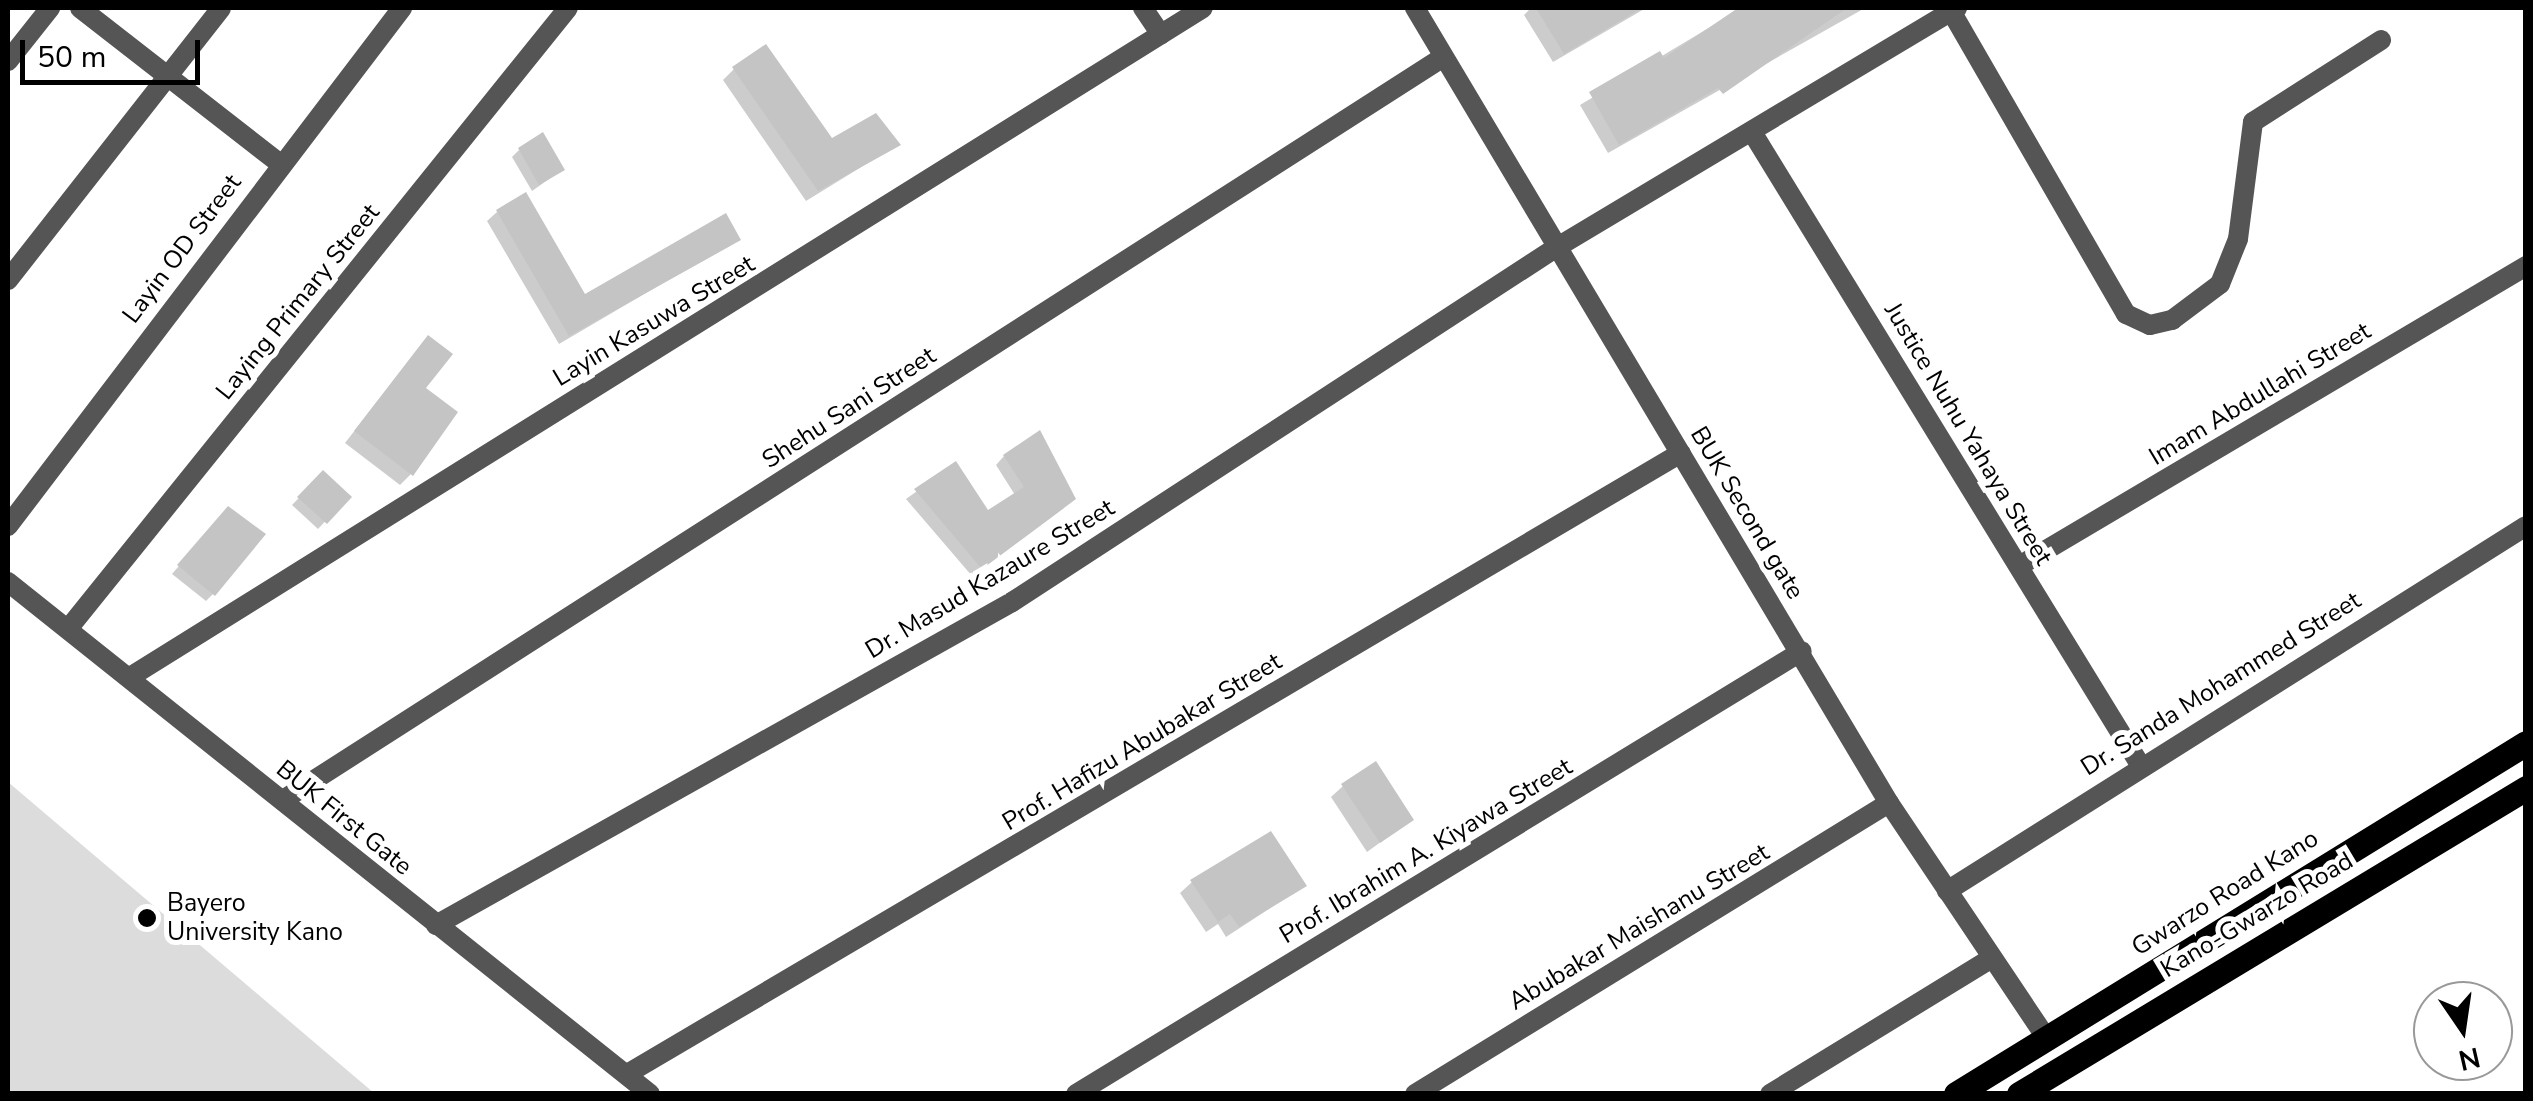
<!DOCTYPE html>
<style>
body{margin:0}
#map{position:relative;width:2533px;height:1101px;overflow:hidden;background:#fff;font-family:"Nunito Sans",sans-serif}
div>[style]{position:absolute}
.green>*{inset:0;background:#dcdcdc}
.shadow>*{inset:0;background:#0003}
.building>*{inset:0;background:#c4c4c4}
.minor>*{height:20px;margin:-10px;padding:0 10px;transform-origin:10px;border-radius:10px;background:#555}
.primary>*{height:25px;margin:-12.5px;padding:0 12.5px;transform-origin:12.5px;border-radius:12.5px;background:#000}
.dots>*{width:28px;height:28px;translate:-50% -50%;box-sizing:border-box;border:5px solid #fff;border-radius:50%}
span{translate:-50% -50%;white-space:nowrap;text-align:center;line-height:1.15;-webkit-text-stroke:10px #fff;paint-order:stroke}
.street-label{font-size:25px;color:#000}
.poi-label{font-size:25px;color:#000}
.left{translate:0 -50%;text-align:left}
.frame{position:absolute;inset:0;border:10px solid #000;pointer-events:none}
.north{position:absolute;left:2413px;top:981px;width:100px;height:100px;box-sizing:border-box;background:#fff;border:2px solid #999;border-radius:50%;rotate:167deg;font-size:28px;font-weight:700;line-height:40px;text-align:center;color:#000}
.north::after{content:'';display:block;margin:auto;width:35px;height:45px;background:#000;clip-path:polygon(50% 0,100% 100%,50% 72%,0 100%)}
.scale{position:absolute;left:20px;top:40px;width:180px;height:45px;box-sizing:border-box;border:5px solid #000;border-top:0;padding-left:12px;font-size:30px;line-height:35px;white-space:nowrap;color:#000;-webkit-text-stroke:8px #fff;paint-order:stroke}
</style>
<div id="map">
<div class="green">
<i style="clip-path:polygon(8px 782px,374px 1093px,8px 1093px)"></i>
</div>
<div class="shadow">
<i style="clip-path:polygon(1531px 8px,1646px 8px,1553px 62px,1524px 15px)"></i>
<i style="clip-path:polygon(1742px 8px,1865px 8px,1608px 153px,1580px 105px)"></i>
<i style="clip-path:polygon(734px 69px,832px 142px,897px 145px,806px 201px,723px 80px)"></i>
<i style="clip-path:polygon(519px 150px,562px 170px,532px 191px,512px 157px)"></i>
<i style="clip-path:polygon(497px 212px,584px 297px,738px 239px,559px 344px,487px 221px)"></i>
<i style="clip-path:polygon(418px 349px,423px 388px,411px 474px,400px 485px,345px 443px)"></i>
<i style="clip-path:polygon(1004px 456px,1064px 508px,972px 576px,906px 499px,955px 464px,988px 513px,1015px 495px,996px 465px)"></i>
<i style="clip-path:polygon(323px 473px,348px 497px,318px 529px,292px 505px)"></i>
<i style="clip-path:polygon(221px 517px,213px 594px,206px 601px,172px 574px)"></i>
<i style="clip-path:polygon(1343px 786px,1411px 820px,1367px 852px,1331px 797px)"></i>
<i style="clip-path:polygon(1192px 882px,1304px 886px,1226px 937px,1218px 924px,1206px 932px,1180px 893px)"></i>
</div>
<div class="building">
<i style="clip-path:polygon(1536px 8px,1642px 8px,1564px 54px)"></i>
<i style="clip-path:polygon(1738px 8px,1847px 8px,1723px 94px,1718px 88px,1619px 145px,1589px 92px,1660px 51px,1664px 58px)"></i>
<i style="clip-path:polygon(766px 44px,832px 138px,876px 113px,901px 145px,818px 191px,732px 67px)"></i>
<i style="clip-path:polygon(543px 132px,565px 170px,539px 185px,518px 148px)"></i>
<i style="clip-path:polygon(526px 192px,585px 294px,726px 213px,741px 240px,569px 336px,496px 210px)"></i>
<i style="clip-path:polygon(428px 335px,453px 354px,426px 388px,458px 412px,413px 476px,354px 431px)"></i>
<i style="clip-path:polygon(1040px 430px,1076px 499px,982px 569px,914px 489px,956px 461px,988px 510px,1024px 487px,1003px 455px)"></i>
<i style="clip-path:polygon(323px 470px,352px 497px,327px 524px,297px 497px)"></i>
<i style="clip-path:polygon(228px 506px,266px 534px,215px 596px,177px 565px)"></i>
<i style="clip-path:polygon(1376px 761px,1414px 820px,1380px 843px,1341px 784px)"></i>
<i style="clip-path:polygon(1271px 831px,1307px 886px,1239px 927px,1230px 914px,1218px 922px,1190px 880px)"></i>
</div>
<div class="minor">
<i style="left:80px;top:8px;width:251px;rotate:37.9deg"></i>
<i style="left:1143px;top:8px;width:32px;rotate:56deg"></i>
<i style="left:1415px;top:8px;width:926px;rotate:59.2deg"></i>
<i style="left:1889px;top:803px;width:284px;rotate:56.2deg"></i>
<i style="left:1951px;top:11px;width:350px;rotate:60deg"></i>
<i style="left:2126px;top:314px;width:26px;rotate:25deg"></i>
<i style="left:2150px;top:325px;width:23px;rotate:-13deg"></i>
<i style="left:2172px;top:320px;width:60px;rotate:-36.9deg"></i>
<i style="left:2220px;top:284px;width:48px;rotate:-68.2deg"></i>
<i style="left:2238px;top:239px;width:118px;rotate:-82.7deg"></i>
<i style="left:2253px;top:122px;width:152px;rotate:-32.6deg"></i>
<i style="left:8px;top:61px;width:68px;rotate:-51.6deg"></i>
<i style="left:1752px;top:132px;width:740px;rotate:58.48deg"></i>
<i style="left:8px;top:280px;width:345px;rotate:-51.9deg"></i>
<i style="left:8px;top:526px;width:651px;rotate:-52.74deg"></i>
<i style="left:2019px;top:566px;width:589px;rotate:-30.61deg"></i>
<i style="left:8px;top:582px;width:821px;rotate:38.57deg"></i>
<i style="left:68px;top:629px;width:797px;rotate:-51.16deg"></i>
<i style="left:130px;top:677px;width:1264px;rotate:-31.94deg"></i>
<i style="left:283px;top:800px;width:1376px;rotate:-32.63deg"></i>
<i style="left:1947px;top:891px;width:684px;rotate:-32.23deg"></i>
<i style="left:436px;top:925px;width:660px;rotate:-29.28deg"></i>
<i style="left:1012px;top:602px;width:647px;rotate:-33.08deg"></i>
<i style="left:1554px;top:249px;width:470px;rotate:-30.9deg"></i>
<i style="left:627px;top:1074px;width:1223px;rotate:-30.51deg"></i>
<i style="left:1076px;top:1094px;width:850px;rotate:-31.39deg"></i>
<i style="left:1415px;top:1094px;width:556px;rotate:-31.55deg"></i>
<i style="left:1770px;top:1094px;width:260px;rotate:-31.5deg"></i>
</div>
<div class="primary">
<i style="left:1956px;top:1094px;width:669px;rotate:-31.62deg"></i>
<i style="left:2019px;top:1094px;width:592px;rotate:-31.11deg"></i>
</div>
<div class="dots">
<i style="left:147px;top:918px;background:#000"></i>
</div>
<div class="street-label">
<span style="left:182px;top:249px;rotate:-53deg">Layin OD Street</span>
<span style="left:298px;top:302px;rotate:-51deg">Laying Primary Street</span>
<span style="left:654px;top:321px;rotate:-31deg">Layin Kasuwa Street</span>
<span style="left:2260px;top:394px;rotate:-31deg">Imam Abdullahi Street</span>
<span style="left:849px;top:408px;rotate:-33deg">Shehu Sani Street</span>
<span style="left:1968px;top:434px;rotate:59deg">Justice Nuhu Yahaya Street</span>
<span style="left:1747px;top:513px;rotate:59deg">BUK Second gate</span>
<span style="left:990px;top:579px;rotate:-31deg">Dr. Masud Kazaure Street</span>
<span style="left:2221px;top:684px;rotate:-32deg">Dr. Sanda Mohammed Street</span>
<span style="left:1142px;top:742px;rotate:-31deg">Prof. Hafizu Abubakar Street</span>
<span style="left:344px;top:818px;rotate:39deg">BUK First Gate</span>
<span style="left:1426px;top:851px;rotate:-31deg">Prof. Ibrahim A. Kiyawa Street</span>
<span style="left:2225px;top:893px;rotate:-32deg">Gwarzo Road Kano</span>
<span style="left:2257px;top:915px;rotate:-31deg">Kano-Gwarzo Road</span>
<span style="left:1639px;top:927px;rotate:-31deg">Abubakar Maishanu Street</span>
</div>
<div class="poi-label">
<span class="left" style="left:167px;top:918px">Bayero<br>University Kano</span>
</div>
<div class="frame"></div>
<div class="north">N</div>
<div class="scale">50 m</div>
</div>
